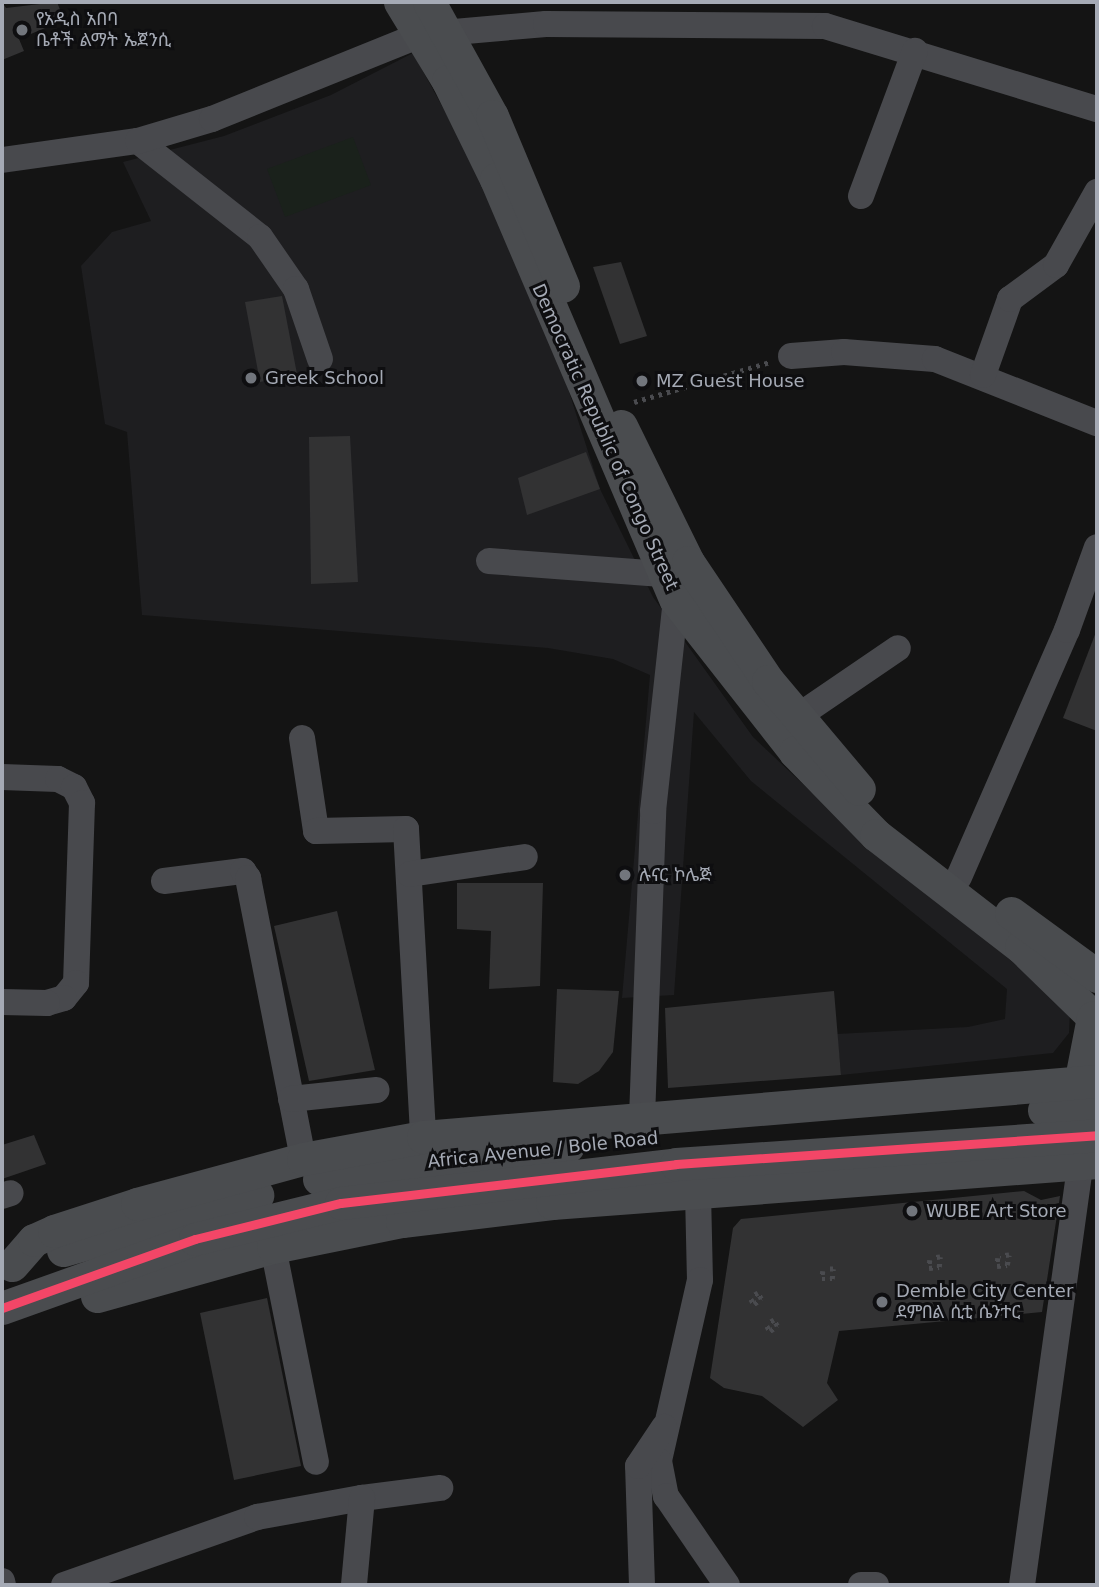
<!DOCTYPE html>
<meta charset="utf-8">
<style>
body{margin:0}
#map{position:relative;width:1099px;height:1587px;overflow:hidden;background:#141414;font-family:"DejaVu Sans","Noto Sans Ethiopic",sans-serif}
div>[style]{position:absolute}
.built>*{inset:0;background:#1e1e20}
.green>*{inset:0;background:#1a211b}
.building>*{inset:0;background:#323233}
.path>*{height:4.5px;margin-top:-2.25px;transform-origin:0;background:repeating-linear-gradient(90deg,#4a4b4f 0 3.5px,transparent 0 8.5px)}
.minor>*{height:26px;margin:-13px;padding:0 13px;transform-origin:13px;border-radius:13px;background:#48494d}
.major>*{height:33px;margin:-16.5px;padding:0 16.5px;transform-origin:16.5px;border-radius:16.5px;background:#4a4c4f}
.bus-1>*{height:9px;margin:-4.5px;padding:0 4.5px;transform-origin:4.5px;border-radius:4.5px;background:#f34667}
.dots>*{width:19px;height:19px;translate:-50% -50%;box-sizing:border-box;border:4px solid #0e0e10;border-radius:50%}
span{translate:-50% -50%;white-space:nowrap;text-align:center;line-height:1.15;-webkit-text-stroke:6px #0e0e10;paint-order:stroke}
.poi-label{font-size:18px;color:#a5aab5}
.left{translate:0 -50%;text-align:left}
.street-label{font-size:18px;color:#a5aab5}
.frame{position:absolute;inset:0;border:4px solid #a5aab5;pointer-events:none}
</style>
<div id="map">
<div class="built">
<i style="clip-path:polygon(413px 53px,501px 214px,563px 373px,600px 489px,653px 597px,753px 737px,860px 838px,1035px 975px,1070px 1011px,1069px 1033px,1053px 1053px,841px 1075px,837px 1034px,968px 1027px,1005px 1019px,1007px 989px,751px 781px,694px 712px,674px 995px,622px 998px,650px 675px,613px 659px,548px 648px,142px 615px,127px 432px,105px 424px,81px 266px,112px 232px,151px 221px,123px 162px,224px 136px,331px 95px)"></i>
</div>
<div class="green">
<i style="clip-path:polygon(353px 137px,371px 185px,285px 217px,267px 169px)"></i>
</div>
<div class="building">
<i style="clip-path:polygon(2px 2px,6px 8px,57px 2px,64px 20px,19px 39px,24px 51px,2px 60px)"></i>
<i style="clip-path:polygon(621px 262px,647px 336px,620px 344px,593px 267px)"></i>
<i style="clip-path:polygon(282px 296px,297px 374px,260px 382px,245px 302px)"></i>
<i style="clip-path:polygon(350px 436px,358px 582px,311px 584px,309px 437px)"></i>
<i style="clip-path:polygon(586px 452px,600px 489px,527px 515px,518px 478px)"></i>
<i style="clip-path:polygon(1096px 632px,1097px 632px,1097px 731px,1063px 718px)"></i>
<i style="clip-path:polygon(457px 883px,543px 883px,540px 986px,489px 989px,491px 931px,457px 929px)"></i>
<i style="clip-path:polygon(337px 911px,375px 1070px,309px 1081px,274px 926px)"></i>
<i style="clip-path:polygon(557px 989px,619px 991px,613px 1052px,599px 1071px,578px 1084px,553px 1082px)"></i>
<i style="clip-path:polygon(834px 991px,841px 1075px,668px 1088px,665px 1008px)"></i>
<i style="clip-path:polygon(34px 1135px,46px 1164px,2px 1179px,2px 1145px)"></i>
<i style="clip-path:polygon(1024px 1191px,1041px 1200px,1060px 1196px,1042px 1312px,839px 1331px,827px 1383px,838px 1400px,803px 1427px,762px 1396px,724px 1388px,710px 1378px,733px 1228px,741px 1219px)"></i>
<i style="clip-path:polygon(267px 1298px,301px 1466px,234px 1480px,200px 1313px)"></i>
</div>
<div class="path">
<i style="left:634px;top:402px;width:142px;rotate:-16.4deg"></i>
<i style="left:998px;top:1258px;width:8px;rotate:97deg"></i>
<i style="left:997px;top:1266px;width:10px;rotate:-6deg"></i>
<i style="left:1007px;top:1265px;width:10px;rotate:-79deg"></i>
<i style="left:1009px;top:1255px;width:9px;rotate:174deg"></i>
<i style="left:930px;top:1260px;width:8px;rotate:97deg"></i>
<i style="left:929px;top:1268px;width:10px;rotate:-6deg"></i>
<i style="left:939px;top:1267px;width:10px;rotate:-84deg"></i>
<i style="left:940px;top:1257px;width:8px;rotate:173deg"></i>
<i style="left:823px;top:1271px;width:8px;rotate:97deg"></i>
<i style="left:822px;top:1279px;width:10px"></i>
<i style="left:832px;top:1279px;width:10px;rotate:-84deg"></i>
<i style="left:833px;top:1269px;width:8px;rotate:180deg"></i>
<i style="left:751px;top:1299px;width:6px;rotate:59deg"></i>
<i style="left:754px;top:1304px;width:9px;rotate:-36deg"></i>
<i style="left:761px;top:1299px;width:7px;rotate:-117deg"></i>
<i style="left:758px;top:1293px;width:6px;rotate:149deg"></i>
<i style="left:767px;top:1326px;width:6px;rotate:59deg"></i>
<i style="left:770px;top:1331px;width:9px;rotate:-36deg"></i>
<i style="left:777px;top:1326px;width:7px;rotate:-117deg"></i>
<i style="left:774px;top:1320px;width:6px;rotate:149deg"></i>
</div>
<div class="minor">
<i style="left:138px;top:141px;width:155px;rotate:38.2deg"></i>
<i style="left:260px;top:237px;width:63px;rotate:55.3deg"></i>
<i style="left:296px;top:289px;width:74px;rotate:71.1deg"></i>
<i style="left:2px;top:160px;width:137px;rotate:-8deg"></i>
<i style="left:138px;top:141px;width:77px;rotate:-16.6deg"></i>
<i style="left:212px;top:119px;width:224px;rotate:-22deg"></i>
<i style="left:420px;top:35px;width:126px;rotate:-5deg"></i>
<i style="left:546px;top:24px;width:279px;rotate:0.4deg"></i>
<i style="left:825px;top:26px;width:284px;rotate:17deg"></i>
<i style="left:861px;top:196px;width:155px;rotate:-69.6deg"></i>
<i style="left:791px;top:356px;width:53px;rotate:-4.3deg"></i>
<i style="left:844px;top:352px;width:91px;rotate:4.4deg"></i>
<i style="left:935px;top:359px;width:174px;rotate:21.6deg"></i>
<i style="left:983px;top:375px;width:81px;rotate:-70.4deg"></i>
<i style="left:1010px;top:299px;width:57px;rotate:-36.5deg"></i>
<i style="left:1056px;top:265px;width:84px;rotate:-60.7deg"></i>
<i style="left:489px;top:561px;width:173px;rotate:4.3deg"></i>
<i style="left:662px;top:574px;width:20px;rotate:-27deg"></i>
<i style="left:797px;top:717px;width:122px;rotate:-34.3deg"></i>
<i style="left:302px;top:738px;width:94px;rotate:81.4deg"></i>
<i style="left:316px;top:831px;width:90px;rotate:-1.3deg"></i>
<i style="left:406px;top:829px;width:308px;rotate:86.8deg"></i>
<i style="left:2px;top:777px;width:56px;rotate:2deg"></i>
<i style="left:58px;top:779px;width:18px;rotate:27deg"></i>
<i style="left:74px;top:787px;width:18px;rotate:63deg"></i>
<i style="left:82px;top:803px;width:180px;rotate:91.9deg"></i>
<i style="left:76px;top:983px;width:19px;rotate:129deg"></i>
<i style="left:64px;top:998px;width:18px;rotate:164deg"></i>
<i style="left:47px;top:1003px;width:45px;rotate:-178.7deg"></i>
<i style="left:410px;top:874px;width:116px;rotate:-8.4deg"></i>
<i style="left:959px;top:877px;width:270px;rotate:-66.4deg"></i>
<i style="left:1067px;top:630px;width:88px;rotate:-70.1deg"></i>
<i style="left:164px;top:881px;width:80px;rotate:-7.2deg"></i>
<i style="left:243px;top:871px;width:9px;rotate:54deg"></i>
<i style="left:248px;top:878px;width:286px;rotate:78.9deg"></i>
<i style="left:291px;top:1099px;width:86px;rotate:-6deg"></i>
<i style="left:642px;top:1118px;width:307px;rotate:-87.9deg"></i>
<i style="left:653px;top:811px;width:212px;rotate:-83.8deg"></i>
<i style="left:698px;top:1193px;width:87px;rotate:88.7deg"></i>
<i style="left:700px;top:1280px;width:186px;rotate:102.8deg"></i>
<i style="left:659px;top:1461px;width:36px;rotate:79deg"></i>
<i style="left:666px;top:1496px;width:108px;rotate:55.6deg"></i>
<i style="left:2px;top:1196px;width:9px;rotate:-18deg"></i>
<i style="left:273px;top:1247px;width:219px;rotate:78.7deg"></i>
<i style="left:362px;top:1498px;width:79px;rotate:-7.3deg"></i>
<i style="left:2px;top:1581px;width:4px;rotate:76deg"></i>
<i style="left:64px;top:1585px;width:205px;rotate:-19.4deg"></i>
<i style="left:257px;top:1517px;width:107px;rotate:-10.3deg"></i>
<i style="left:362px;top:1498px;width:87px;rotate:95.3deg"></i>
<i style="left:642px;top:1585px;width:119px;rotate:-91.9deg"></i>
<i style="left:638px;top:1466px;width:47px;rotate:-56.3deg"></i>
<i style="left:861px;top:1585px;width:15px"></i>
<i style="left:1022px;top:1585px;width:429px;rotate:-82.1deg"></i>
</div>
<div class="major">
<i style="left:400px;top:2px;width:92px;rotate:58.7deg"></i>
<i style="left:448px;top:81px;width:109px;rotate:63.9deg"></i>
<i style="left:496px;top:179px;width:458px;rotate:66.9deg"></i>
<i style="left:676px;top:600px;width:193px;rotate:51.9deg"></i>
<i style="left:795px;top:752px;width:116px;rotate:45.7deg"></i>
<i style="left:876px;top:835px;width:183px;rotate:37.7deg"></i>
<i style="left:1021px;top:947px;width:106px;rotate:44.2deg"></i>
<i style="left:429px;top:2px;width:130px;rotate:61.1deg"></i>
<i style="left:492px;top:116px;width:184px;rotate:67.3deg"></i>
<i style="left:621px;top:426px;width:152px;rotate:63.8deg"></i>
<i style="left:688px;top:562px;width:143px;rotate:56.1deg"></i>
<i style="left:768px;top:681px;width:141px;rotate:49.9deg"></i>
<i style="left:1011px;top:913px;width:107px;rotate:36.2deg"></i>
<i style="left:1080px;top:1084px;width:68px;rotate:-79deg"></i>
<i style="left:1044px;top:1110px;width:53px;rotate:-4.3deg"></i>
<i style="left:319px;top:1179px;width:251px;rotate:-7.5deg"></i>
<i style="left:63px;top:1250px;width:202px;rotate:-15.8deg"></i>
<i style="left:12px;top:1265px;width:33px;rotate:-49deg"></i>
<i style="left:34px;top:1240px;width:22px;rotate:-24deg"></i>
<i style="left:54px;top:1231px;width:87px;rotate:-18deg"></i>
<i style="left:137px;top:1204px;width:172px;rotate:-15.2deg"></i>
<i style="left:303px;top:1159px;width:122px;rotate:-10.4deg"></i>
<i style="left:423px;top:1137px;width:676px;rotate:-4.75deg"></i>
<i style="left:97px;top:1296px;width:183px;rotate:-15.6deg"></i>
<i style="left:273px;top:1247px;width:132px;rotate:-11.4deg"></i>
<i style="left:402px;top:1221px;width:151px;rotate:-6.8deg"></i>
<i style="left:552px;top:1203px;width:547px;rotate:-4.3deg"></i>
<i style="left:2px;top:1308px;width:205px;rotate:-19.7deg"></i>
<i style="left:195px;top:1239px;width:150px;rotate:-13.9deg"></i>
<i style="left:341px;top:1203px;width:337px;rotate:-6.6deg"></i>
<i style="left:676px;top:1164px;width:422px;rotate:-3.9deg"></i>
</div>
<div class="bus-1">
<i style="left:2px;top:1308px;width:205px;rotate:-19.7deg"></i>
<i style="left:195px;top:1239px;width:150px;rotate:-13.9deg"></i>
<i style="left:341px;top:1203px;width:337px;rotate:-6.6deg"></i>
<i style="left:676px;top:1164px;width:422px;rotate:-3.9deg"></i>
</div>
<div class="dots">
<i style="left:22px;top:30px;background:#72767d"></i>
<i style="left:251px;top:378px;background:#72767d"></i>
<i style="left:642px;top:381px;background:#72767d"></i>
<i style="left:625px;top:875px;background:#72767d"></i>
<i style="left:912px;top:1211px;background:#72767d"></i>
<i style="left:882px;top:1302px;background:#72767d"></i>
</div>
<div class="poi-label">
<span class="left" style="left:36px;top:30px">የአዲስ አበባ<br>ቤቶች ልማት ኤጀንሲ</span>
<span class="left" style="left:265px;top:378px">Greek School</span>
<span class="left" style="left:656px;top:381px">MZ Guest House</span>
<span class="left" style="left:639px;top:875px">ሉናር ኮሌጅ</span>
<span class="left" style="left:926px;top:1211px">WUBE Art Store</span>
<span class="left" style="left:896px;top:1302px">Demble City Center<br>ደምበል ሲቲ ሴንተር</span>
</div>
<div class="street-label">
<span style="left:605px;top:437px;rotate:66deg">Democratic Republic of Congo Street</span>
<span style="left:543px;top:1150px;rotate:-6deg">Africa Avenue / Bole Road</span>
</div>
<div class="frame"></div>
</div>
